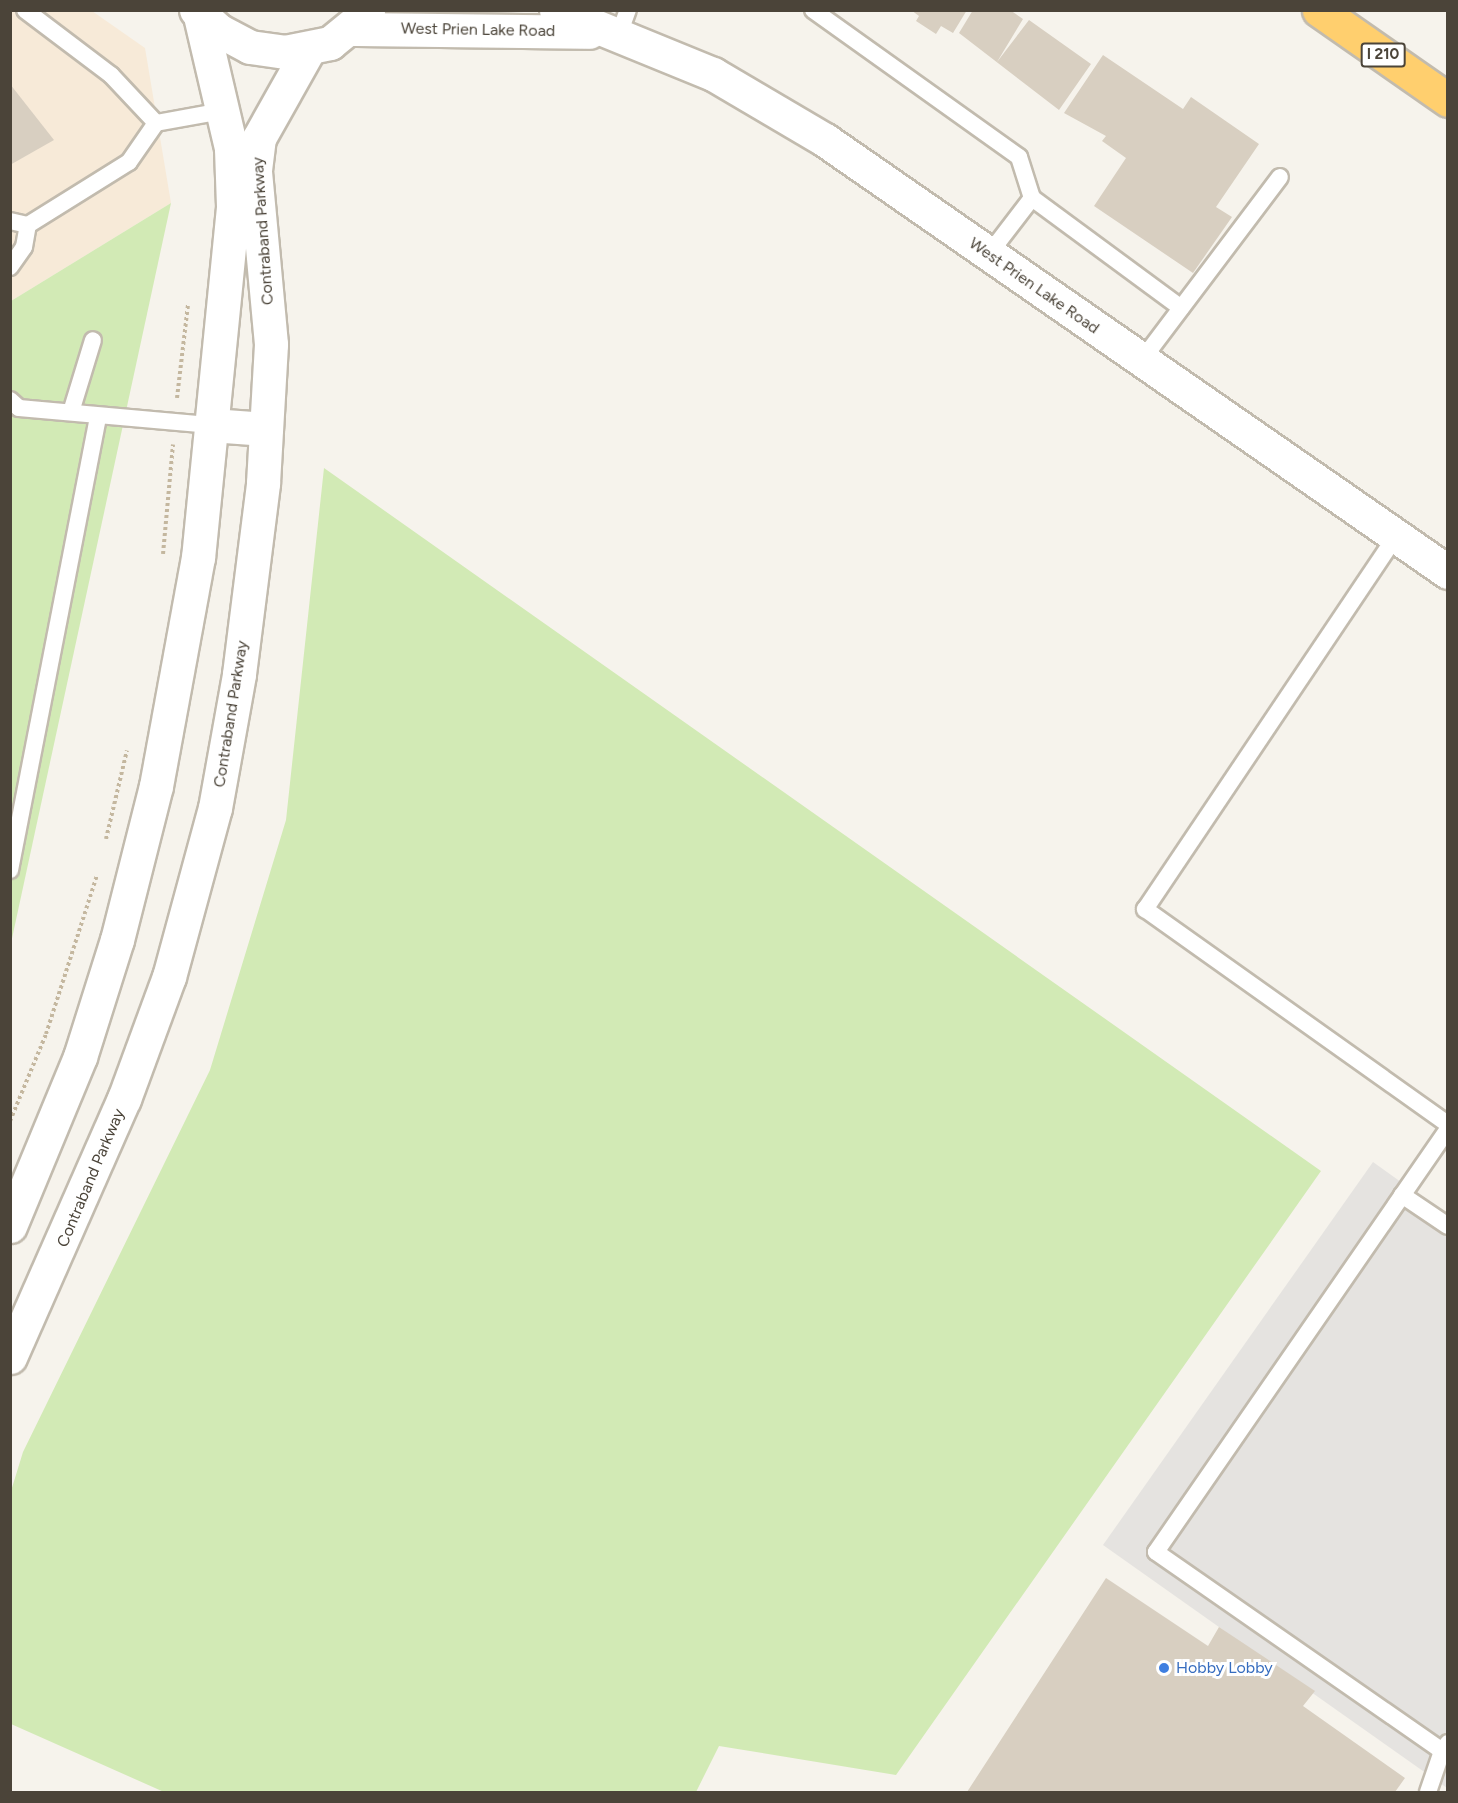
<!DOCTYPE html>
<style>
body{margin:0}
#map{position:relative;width:1458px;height:1803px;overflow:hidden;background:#f6f3ec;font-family:Figtree,sans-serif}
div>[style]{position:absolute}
.commercial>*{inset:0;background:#f7ead8}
.green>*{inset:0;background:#d2eab5}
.parking>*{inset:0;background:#e5e3e0}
.building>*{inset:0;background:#d8cfc1}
.path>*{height:4px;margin-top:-2px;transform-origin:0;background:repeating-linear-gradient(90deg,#c4b79f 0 3px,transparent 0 6px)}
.roads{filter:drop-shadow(2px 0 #c2bbae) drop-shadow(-2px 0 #c2bbae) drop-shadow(0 2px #c2bbae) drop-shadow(0 -2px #c2bbae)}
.service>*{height:16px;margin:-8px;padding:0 8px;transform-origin:8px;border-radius:8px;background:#fff}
.tertiary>*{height:33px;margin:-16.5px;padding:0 16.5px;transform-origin:16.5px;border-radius:16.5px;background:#fff}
.motorway>*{height:33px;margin:-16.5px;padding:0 16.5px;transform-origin:16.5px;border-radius:16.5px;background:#ffcf6e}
.dots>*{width:16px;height:16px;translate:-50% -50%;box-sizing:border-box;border:3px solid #fff;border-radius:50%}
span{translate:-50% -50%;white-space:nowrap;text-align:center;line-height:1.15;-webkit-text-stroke:6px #fff;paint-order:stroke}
.shield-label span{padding:2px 4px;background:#fff;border:2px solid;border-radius:4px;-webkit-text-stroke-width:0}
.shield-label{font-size:15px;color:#4b4439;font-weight:700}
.street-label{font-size:16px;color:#4b4439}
.shop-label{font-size:16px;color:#366cbe}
.left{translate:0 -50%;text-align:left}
.frame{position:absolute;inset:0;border:12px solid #4b4439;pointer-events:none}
</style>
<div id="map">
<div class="commercial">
<i style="clip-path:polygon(11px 11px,92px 11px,145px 48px,171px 203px,11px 301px)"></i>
</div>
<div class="green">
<i style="clip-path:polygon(171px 203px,11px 943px,11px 301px)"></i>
<i style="clip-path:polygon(324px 468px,1321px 1171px,896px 1775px,719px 1746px,696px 1792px,164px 1792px,11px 1724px,11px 1491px,23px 1452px,210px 1070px,286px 820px)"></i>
</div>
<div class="parking">
<i style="clip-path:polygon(1373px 1162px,1447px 1215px,1447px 1788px,1103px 1545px)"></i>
</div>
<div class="building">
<i style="clip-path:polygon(911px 10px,967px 10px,953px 33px,941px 26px,936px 34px,916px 21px,919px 16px)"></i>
<i style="clip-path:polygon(973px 10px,1010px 10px,1023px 19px,997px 62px,1029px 20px,1091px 64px,1059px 110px,959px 33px)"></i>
<i style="clip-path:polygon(1103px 55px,1183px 109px,1191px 97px,1259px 144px,1216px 207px,1232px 217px,1193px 273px,1094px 206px,1126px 158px,1102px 141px,1106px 136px,1064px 113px)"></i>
<i style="clip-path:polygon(10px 84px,54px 140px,10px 165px)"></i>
<i style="clip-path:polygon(1106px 1578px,1208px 1646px,1219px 1627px,1315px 1691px,1303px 1706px,1405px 1778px,1395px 1792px,967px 1792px)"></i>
</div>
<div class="path">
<i style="left:177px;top:398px;width:95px;rotate:-83.3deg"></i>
<i style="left:163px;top:554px;width:110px;rotate:-84.8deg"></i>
<i style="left:106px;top:839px;width:91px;rotate:-76.7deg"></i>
<i style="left:10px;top:1121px;width:94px;rotate:-67.5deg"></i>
<i style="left:46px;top:1034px;width:167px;rotate:-72.2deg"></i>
</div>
<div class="roads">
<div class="service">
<i style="left:25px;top:10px;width:108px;rotate:37.1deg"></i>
<i style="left:111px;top:75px;width:66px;rotate:46.8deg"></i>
<i style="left:156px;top:123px;width:68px;rotate:-10.2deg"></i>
<i style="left:813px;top:10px;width:253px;rotate:35.5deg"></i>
<i style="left:1019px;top:157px;width:43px;rotate:72.4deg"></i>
<i style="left:1032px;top:198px;width:185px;rotate:36.4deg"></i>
<i style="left:618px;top:37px;width:29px;rotate:-70deg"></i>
<i style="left:10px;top:221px;width:18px;rotate:13deg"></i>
<i style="left:28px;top:225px;width:119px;rotate:-32deg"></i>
<i style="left:129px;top:162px;width:47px;rotate:-55.3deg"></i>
<i style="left:989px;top:254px;width:71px;rotate:-52.5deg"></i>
<i style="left:10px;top:267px;width:24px;rotate:-55deg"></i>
<i style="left:24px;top:247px;width:22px;rotate:-80deg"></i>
<i style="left:1142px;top:360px;width:229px;rotate:-53deg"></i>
<i style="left:10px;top:400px;width:12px;rotate:42deg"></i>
<i style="left:19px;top:408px;width:193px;rotate:5.1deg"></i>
<i style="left:71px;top:412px;width:75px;rotate:-73deg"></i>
<i style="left:1396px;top:536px;width:450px;rotate:123.9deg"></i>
<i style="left:1145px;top:909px;width:372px;rotate:35.4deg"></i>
<i style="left:10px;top:870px;width:462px;rotate:-79deg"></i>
<i style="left:1448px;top:1129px;width:514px;rotate:124.62deg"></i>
<i style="left:1156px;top:1552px;width:348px;rotate:34.8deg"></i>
<i style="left:1442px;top:1751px;width:10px;rotate:-53deg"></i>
<i style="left:1402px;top:1195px;width:55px;rotate:34deg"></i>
<i style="left:1428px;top:1792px;width:43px;rotate:-71.1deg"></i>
</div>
<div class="tertiary">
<i style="left:196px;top:10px;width:30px;rotate:42deg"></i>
<i style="left:218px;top:30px;width:36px;rotate:28deg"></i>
<i style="left:250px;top:47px;width:35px;rotate:8deg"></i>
<i style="left:285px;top:52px;width:46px;rotate:-11.3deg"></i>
<i style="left:330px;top:43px;width:49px;rotate:-39.2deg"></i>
<i style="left:556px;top:10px;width:170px;rotate:22.2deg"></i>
<i style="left:713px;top:74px;width:130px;rotate:30.5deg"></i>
<i style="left:825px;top:140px;width:758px;rotate:34.74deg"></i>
<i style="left:352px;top:29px;width:237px;rotate:0.7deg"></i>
<i style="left:211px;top:425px;width:55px;rotate:4.2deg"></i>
<i style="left:10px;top:1226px;width:183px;rotate:-67.5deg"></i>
<i style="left:80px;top:1057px;width:123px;rotate:-72.5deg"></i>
<i style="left:117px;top:940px;width:159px;rotate:-75.8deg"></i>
<i style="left:156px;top:786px;width:232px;rotate:-79.6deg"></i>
<i style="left:198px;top:558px;width:354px;rotate:-84.3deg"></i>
<i style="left:233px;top:206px;width:58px;rotate:-92deg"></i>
<i style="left:231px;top:148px;width:136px;rotate:-103.2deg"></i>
<i style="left:10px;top:1357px;width:282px;rotate:-66.2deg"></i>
<i style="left:124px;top:1099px;width:130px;rotate:-69.8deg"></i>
<i style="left:169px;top:977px;width:175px;rotate:-74.8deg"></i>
<i style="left:215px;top:808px;width:136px;rotate:-79.8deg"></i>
<i style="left:239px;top:674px;width:193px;rotate:-82.8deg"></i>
<i style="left:263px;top:483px;width:139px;rotate:-86.7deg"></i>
<i style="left:271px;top:344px;width:175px;rotate:-95.3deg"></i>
<i style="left:255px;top:170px;width:32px;rotate:-83deg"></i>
<i style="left:259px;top:138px;width:102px;rotate:-60.7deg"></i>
</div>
<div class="motorway">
<i style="left:1319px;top:10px;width:157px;rotate:34.9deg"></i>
</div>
</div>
<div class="dots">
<i style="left:1164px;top:1668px;background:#3f7fe0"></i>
</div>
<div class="shield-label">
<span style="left:1383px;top:55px">I 210</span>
</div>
<div class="street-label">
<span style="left:478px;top:30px;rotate:1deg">West Prien Lake Road</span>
<span style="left:263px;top:231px;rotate:-94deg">Contraband Parkway</span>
<span style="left:1034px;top:286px;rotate:35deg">West Prien Lake Road</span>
<span style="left:231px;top:714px;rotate:-81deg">Contraband Parkway</span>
<span style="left:91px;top:1178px;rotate:-67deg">Contraband Parkway</span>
</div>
<div class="shop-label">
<span class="left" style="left:1176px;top:1668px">Hobby Lobby</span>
</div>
<div class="frame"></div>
</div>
